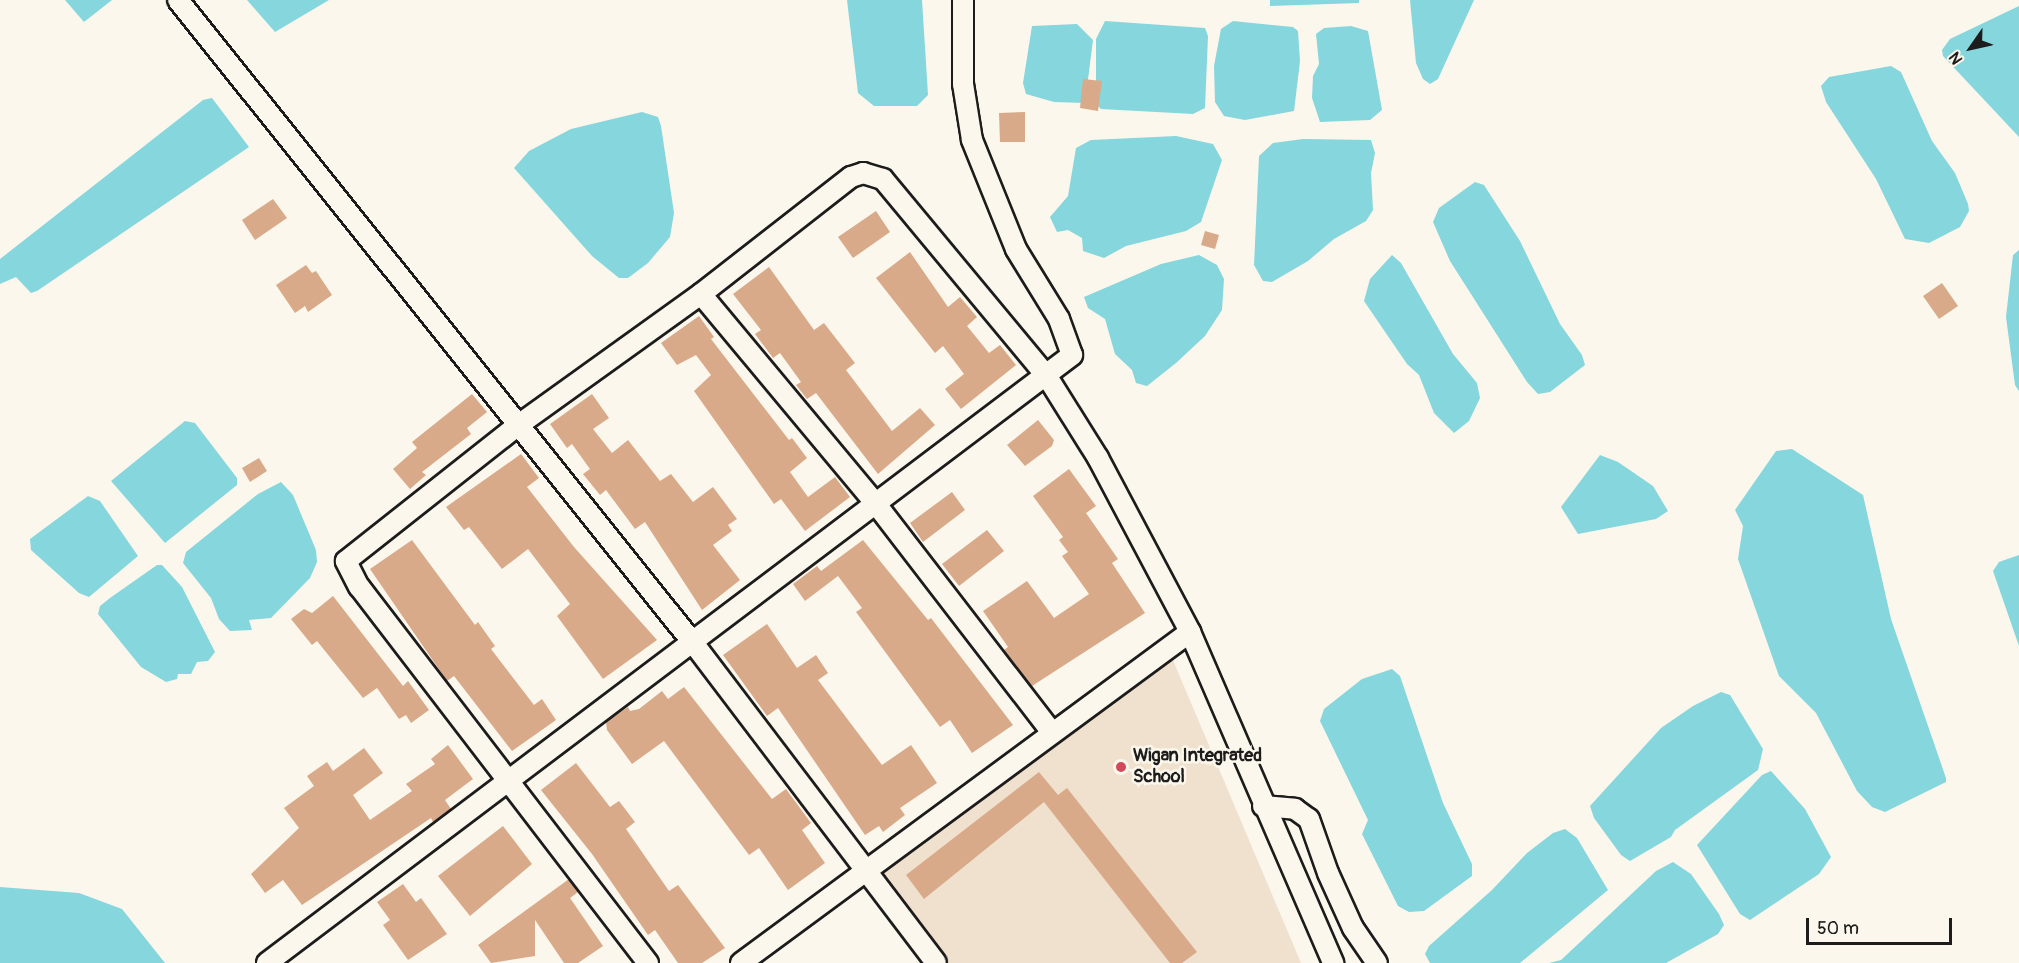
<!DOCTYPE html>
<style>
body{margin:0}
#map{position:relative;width:2019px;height:963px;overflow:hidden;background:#fbf7ec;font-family:Pangolin,sans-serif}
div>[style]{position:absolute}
.built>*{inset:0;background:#f0e0ce}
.water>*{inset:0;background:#85d6dd}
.building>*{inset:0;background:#d8aa89}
.roads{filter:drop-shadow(2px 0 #1c1c1c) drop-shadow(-2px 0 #1c1c1c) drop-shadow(0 2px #1c1c1c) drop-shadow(0 -2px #1c1c1c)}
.minor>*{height:20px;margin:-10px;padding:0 10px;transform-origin:10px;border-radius:10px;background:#fbf7ec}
.dots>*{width:16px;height:16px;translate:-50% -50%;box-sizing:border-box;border:3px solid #fbf7ec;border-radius:50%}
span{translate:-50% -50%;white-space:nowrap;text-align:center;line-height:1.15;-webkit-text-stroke:5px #fbf7ec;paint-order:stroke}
.poi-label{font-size:18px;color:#1c1c1c;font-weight:700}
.left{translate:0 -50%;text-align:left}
.north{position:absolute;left:1941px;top:18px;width:60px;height:60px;-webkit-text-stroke:4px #fbf7ec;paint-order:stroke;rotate:236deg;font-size:16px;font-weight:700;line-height:24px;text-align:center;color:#1c1c1c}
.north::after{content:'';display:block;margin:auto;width:21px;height:27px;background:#1c1c1c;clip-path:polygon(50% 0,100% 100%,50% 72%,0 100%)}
.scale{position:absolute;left:1806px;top:918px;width:146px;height:27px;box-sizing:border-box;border:3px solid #1c1c1c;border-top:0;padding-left:8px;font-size:18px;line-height:21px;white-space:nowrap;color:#1c1c1c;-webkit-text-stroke:4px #fbf7ec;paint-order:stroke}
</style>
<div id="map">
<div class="built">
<i style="clip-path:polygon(1172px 658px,1301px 963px,943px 963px,876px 877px)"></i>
</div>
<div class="water">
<i style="clip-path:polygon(65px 0,112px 0,84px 22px)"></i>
<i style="clip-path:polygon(247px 0,329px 0,275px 32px)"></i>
<i style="clip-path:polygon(847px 0,922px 0,928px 95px,917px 106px,874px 106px,858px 93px)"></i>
<i style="clip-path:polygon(1270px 0,1359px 0,1359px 3px,1270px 6px)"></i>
<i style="clip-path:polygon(1410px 0,1474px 0,1438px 79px,1430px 84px,1423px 79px,1416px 63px)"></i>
<i style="clip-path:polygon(2019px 6px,2019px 137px,1943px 56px,1942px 50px,1950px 39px)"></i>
<i style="clip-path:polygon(1105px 21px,1205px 28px,1208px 36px,1205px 108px,1193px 114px,1101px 109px,1096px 104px,1096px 39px)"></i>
<i style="clip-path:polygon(1233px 21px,1293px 27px,1298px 31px,1300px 61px,1294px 111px,1245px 120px,1224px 116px,1215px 102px,1214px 66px,1221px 29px)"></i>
<i style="clip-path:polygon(1077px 24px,1093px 40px,1085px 103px,1054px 102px,1026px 94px,1023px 83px,1032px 26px)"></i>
<i style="clip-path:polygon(1351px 26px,1368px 31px,1382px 110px,1370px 120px,1320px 122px,1312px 98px,1313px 76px,1319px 64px,1316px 34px,1324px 28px)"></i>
<i style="clip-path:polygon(1891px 66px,1901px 72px,1932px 141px,1955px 173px,1968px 204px,1969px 211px,1960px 227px,1929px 243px,1905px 239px,1876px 179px,1826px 102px,1821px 86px,1829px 77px)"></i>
<i style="clip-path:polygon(212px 98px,249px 147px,37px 291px,31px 293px,16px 277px,0 284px,0 259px,203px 100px)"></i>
<i style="clip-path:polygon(642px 112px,658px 117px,661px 126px,674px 213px,670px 237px,648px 263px,628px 278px,619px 278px,592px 256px,514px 168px,529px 151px,571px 129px)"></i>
<i style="clip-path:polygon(1176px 136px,1213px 144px,1222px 160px,1201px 222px,1186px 231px,1126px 246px,1104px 258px,1083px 251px,1082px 238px,1068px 230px,1057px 232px,1050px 217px,1068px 196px,1076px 148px,1091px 140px)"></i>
<i style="clip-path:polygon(1303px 139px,1371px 140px,1375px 153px,1371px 173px,1373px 210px,1366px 221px,1334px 239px,1308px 261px,1272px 282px,1263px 281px,1254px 265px,1259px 156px,1273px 143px)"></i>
<i style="clip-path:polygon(1475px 182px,1484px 185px,1520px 241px,1560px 324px,1582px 355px,1585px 365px,1550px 392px,1538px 394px,1527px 382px,1450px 261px,1433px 222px,1439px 208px)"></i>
<i style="clip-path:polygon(2019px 250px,2019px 391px,2015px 385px,2006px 317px,2013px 255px)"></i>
<i style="clip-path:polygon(1199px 255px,1217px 265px,1224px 279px,1222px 310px,1205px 336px,1176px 363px,1147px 386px,1136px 383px,1132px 370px,1115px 354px,1105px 319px,1088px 308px,1084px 297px,1161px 264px)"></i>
<i style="clip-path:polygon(1392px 255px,1401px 263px,1453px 354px,1477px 383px,1480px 398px,1469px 421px,1454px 433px,1434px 413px,1419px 375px,1407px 364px,1364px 301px,1370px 279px)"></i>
<i style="clip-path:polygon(185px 421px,195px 423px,237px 478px,237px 485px,165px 543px,111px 481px)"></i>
<i style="clip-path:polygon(1792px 449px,1863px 495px,1891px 619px,1946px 778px,1946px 782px,1885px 812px,1872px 807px,1857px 791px,1816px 713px,1779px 676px,1738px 559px,1743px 526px,1735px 510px,1776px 451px)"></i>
<i style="clip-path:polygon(1600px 455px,1618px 462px,1653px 486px,1668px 511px,1656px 519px,1578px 534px,1561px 507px)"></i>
<i style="clip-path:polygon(281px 482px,293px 495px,316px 550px,317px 562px,310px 578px,271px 618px,249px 620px,252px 630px,230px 631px,219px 619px,211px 598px,183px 563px,186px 552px,258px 494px)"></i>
<i style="clip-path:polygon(88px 496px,100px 501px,138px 556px,89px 597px,79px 593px,31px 550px,30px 539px)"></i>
<i style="clip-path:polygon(2019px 555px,2019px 646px,1993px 571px,1999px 562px)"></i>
<i style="clip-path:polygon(157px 565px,162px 565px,182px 587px,215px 652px,208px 661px,197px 662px,191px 674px,178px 674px,177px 679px,166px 682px,141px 667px,98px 614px,100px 606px,110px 598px)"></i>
<i style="clip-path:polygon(1392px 669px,1400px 676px,1443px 803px,1472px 864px,1472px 876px,1424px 911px,1409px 912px,1398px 906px,1362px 834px,1368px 820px,1320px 721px,1324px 709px,1362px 679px)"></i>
<i style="clip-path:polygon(1721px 692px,1730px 695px,1763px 749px,1758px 770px,1675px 830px,1671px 837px,1630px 861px,1621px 855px,1594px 818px,1590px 806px,1661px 728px,1693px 706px)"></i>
<i style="clip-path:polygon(1771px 771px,1805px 809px,1831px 857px,1819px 874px,1750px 920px,1740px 914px,1697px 845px,1762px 775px)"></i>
<i style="clip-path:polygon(1565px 829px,1577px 838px,1608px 890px,1520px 963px,1430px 963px,1425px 954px,1429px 946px,1492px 890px,1527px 853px,1553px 833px)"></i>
<i style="clip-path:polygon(1673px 862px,1691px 874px,1719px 914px,1724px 925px,1718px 934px,1666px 963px,1549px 963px,1561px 960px,1656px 871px)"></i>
<i style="clip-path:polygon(0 887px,79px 893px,122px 909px,165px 963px,0 963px)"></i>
</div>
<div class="building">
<i style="clip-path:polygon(1083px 79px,1102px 81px,1098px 111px,1080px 108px)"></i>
<i style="clip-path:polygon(1025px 112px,1025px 142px,1000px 142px,999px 113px)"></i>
<i style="clip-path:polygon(273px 199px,287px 218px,255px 240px,242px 220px)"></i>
<i style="clip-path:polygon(876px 211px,890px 232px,853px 258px,838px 237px)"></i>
<i style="clip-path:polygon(1205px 231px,1219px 235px,1215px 249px,1201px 245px)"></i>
<i style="clip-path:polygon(910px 252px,948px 307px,960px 297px,977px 317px,967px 326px,989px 353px,1000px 345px,1016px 365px,961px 409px,945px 389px,964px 374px,943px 346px,935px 353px,876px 278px)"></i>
<i style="clip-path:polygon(306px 265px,312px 273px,316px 271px,332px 295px,308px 312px,305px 306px,295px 313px,276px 285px)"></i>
<i style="clip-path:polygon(769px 267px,814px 330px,824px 323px,855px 363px,846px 370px,892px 431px,920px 408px,935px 425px,878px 474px,816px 393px,807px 399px,796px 385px,801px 382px,780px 353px,773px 358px,755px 334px,761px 330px,733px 294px)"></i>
<i style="clip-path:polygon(1942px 283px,1958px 306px,1939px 319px,1923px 296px)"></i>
<i style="clip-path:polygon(699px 316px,714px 337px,711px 339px,789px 440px,792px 438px,807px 458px,790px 472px,808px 497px,835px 477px,850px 497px,805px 531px,781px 499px,774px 504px,694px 391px,711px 375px,696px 355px,677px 365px,661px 343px)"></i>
<i style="clip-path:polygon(472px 394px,487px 412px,467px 428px,471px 434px,422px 472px,426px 475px,410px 489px,393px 469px,417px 448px,412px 442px)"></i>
<i style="clip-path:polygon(592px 394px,609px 418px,593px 429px,612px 453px,628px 440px,660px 481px,671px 474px,693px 502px,713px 487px,737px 519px,728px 525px,732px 531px,713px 545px,740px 580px,702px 610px,645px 522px,635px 529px,606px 490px,600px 495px,583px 474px,590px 469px,572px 444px,567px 448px,550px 424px)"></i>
<i style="clip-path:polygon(1038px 420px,1054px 440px,1052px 446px,1025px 466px,1007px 445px)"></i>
<i style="clip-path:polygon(521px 454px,539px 478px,527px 487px,574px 547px,657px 640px,603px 679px,557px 616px,570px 604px,528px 549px,502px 569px,469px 527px,464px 530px,446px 507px)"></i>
<i style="clip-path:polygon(259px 458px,267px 471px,250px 482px,242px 468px)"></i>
<i style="clip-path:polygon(1069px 469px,1096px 506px,1086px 513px,1118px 559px,1112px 563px,1145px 613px,1032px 686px,1004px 650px,1008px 647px,983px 611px,1027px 581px,1054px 618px,1089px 594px,1062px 556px,1068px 552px,1059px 540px,1063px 537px,1033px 496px)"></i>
<i style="clip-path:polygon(952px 492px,965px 510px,923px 542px,910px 523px)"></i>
<i style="clip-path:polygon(987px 530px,1004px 551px,959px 586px,942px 564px)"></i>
<i style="clip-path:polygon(412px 540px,475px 625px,478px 622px,495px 646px,491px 649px,534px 705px,542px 699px,556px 720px,512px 751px,454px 676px,447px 681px,370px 569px)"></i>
<i style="clip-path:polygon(863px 540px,928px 620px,931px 618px,1013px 725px,972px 753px,950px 720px,940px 727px,856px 612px,862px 608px,838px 576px,805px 601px,793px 584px,817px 566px,821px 571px)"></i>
<i style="clip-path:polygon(333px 596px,403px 686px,408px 681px,429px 710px,411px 723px,406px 715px,399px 719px,377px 688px,363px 698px,317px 641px,312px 645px,291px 619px,304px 609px,312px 613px)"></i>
<i style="clip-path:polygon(767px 624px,797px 668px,816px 655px,828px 673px,818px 680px,882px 765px,911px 745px,937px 783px,900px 808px,905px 815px,883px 832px,879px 826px,865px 835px,778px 708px,767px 716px,723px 655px)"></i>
<i style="clip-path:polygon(684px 687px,772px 799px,786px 789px,811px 823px,802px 830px,825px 863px,788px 890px,759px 848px,749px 855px,664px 741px,632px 764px,607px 730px,606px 722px,628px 707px,630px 711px,639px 709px,662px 691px,668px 699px)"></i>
<i style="clip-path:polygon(448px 745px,473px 779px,445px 800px,451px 809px,433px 822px,431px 818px,302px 905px,283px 880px,265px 893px,251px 874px,299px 828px,284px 808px,314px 786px,307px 776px,327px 762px,333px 771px,364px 748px,383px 773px,353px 795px,370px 820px,412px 791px,406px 784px,435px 764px,431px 759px)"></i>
<i style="clip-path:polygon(576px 763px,610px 807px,619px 801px,635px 822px,626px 829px,669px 891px,678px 885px,725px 948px,702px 963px,678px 963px,655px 930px,648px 935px,592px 854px,541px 790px)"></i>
<i style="clip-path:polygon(1039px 772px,1058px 795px,1067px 788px,1197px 952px,1182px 963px,1170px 963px,1044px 802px,924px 899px,906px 875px)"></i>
<i style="clip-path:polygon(503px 826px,532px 864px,470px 916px,438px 876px)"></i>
<i style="clip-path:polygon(569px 879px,578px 892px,570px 898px,603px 946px,578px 963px,564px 963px,535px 920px,535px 956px,491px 963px,478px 945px)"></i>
<i style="clip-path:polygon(403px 884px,416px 902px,421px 898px,447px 934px,408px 960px,383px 925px,390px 920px,377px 902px)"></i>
</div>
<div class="roads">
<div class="minor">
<i style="left:178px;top:0;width:825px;rotate:51.3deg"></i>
<i style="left:694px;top:644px;width:400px;rotate:52.8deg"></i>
<i style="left:701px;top:294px;width:273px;rotate:50.2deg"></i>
<i style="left:876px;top:504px;width:287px;rotate:52.4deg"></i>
<i style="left:1263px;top:806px;width:32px;rotate:5deg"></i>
<i style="left:1295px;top:809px;width:17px;rotate:36deg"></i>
<i style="left:1309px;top:819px;width:57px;rotate:70.6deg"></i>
<i style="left:1328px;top:873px;width:60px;rotate:65.6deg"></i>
<i style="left:1353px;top:928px;width:42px;rotate:55.6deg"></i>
<i style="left:267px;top:963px;width:1009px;rotate:-37.06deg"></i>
<i style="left:1072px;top:355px;width:38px;rotate:-110deg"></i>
<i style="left:1059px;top:319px;width:82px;rotate:-121.6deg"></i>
<i style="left:1016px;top:249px;width:118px;rotate:-112deg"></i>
<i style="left:972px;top:140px;width:57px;rotate:-99.1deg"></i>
<i style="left:963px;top:84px;width:84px;rotate:-90deg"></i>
<i style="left:648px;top:963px;width:474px;rotate:-127.5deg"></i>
<i style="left:359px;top:587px;width:29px;rotate:-117deg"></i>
<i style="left:346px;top:561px;width:218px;rotate:-38.3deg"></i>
<i style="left:517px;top:426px;width:226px;rotate:-35.7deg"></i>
<i style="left:701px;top:294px;width:190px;rotate:-38deg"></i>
<i style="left:851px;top:177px;width:13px;rotate:-18deg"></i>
<i style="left:863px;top:173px;width:21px;rotate:17deg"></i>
<i style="left:883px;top:179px;width:255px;rotate:50.3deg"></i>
<i style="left:1046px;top:375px;width:98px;rotate:57.9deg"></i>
<i style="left:1098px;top:458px;width:197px;rotate:62.1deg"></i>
<i style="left:1190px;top:632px;width:361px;rotate:66.6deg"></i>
<i style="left:741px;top:963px;width:558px;rotate:-36.4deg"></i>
</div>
</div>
<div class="dots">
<i style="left:1121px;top:767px;background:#d1495b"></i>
</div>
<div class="poi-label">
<span class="left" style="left:1133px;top:767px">Wigan Integrated<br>School</span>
</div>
<div class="north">N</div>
<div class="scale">50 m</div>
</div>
